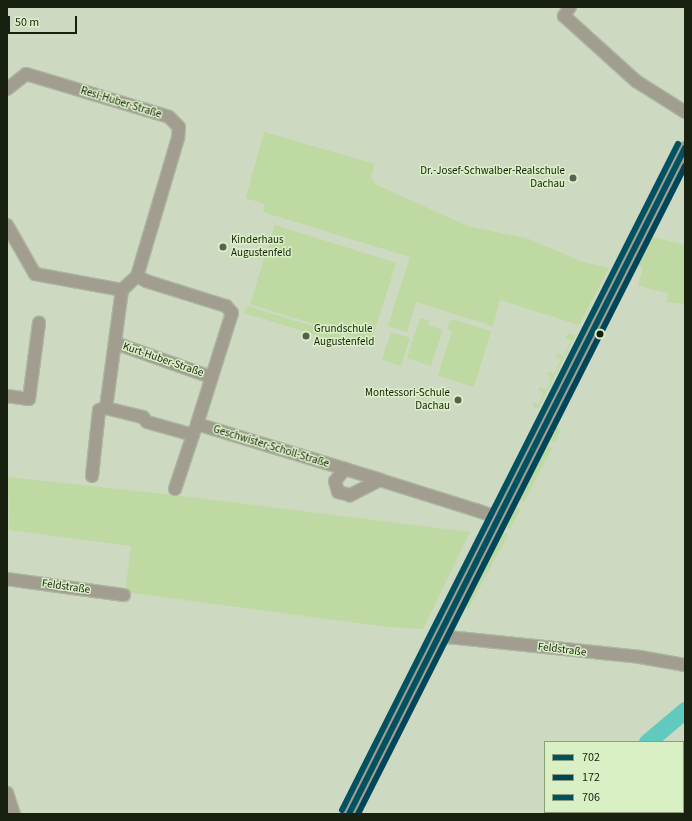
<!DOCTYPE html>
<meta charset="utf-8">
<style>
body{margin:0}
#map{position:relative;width:692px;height:821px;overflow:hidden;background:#cdd9c1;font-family:"Source Sans 3",sans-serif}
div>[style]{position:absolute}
.green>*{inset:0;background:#bed9a1}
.river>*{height:17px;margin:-8.5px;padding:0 8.5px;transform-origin:8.5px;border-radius:8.5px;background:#61cabe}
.roads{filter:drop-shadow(1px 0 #acb6a3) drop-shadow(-1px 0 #acb6a3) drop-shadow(0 1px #acb6a3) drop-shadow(0 -1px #acb6a3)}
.minor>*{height:12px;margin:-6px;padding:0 6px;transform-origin:6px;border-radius:6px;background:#a19e90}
.bus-1>*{height:6px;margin:-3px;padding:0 3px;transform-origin:3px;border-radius:3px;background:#005262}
.bus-2>*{height:6px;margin:-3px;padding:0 3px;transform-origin:3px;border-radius:3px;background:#00465a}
.bus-3>*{height:6px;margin:-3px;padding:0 3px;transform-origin:3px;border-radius:3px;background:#005262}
.dots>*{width:11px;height:11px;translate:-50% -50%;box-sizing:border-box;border:2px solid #d9f0c4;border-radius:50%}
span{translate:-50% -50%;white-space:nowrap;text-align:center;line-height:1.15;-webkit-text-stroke:3px #d9f0c4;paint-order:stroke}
.street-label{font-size:11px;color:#182010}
.poi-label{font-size:11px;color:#182010}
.right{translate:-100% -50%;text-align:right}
.left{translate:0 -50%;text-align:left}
.frame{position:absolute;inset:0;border:8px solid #182010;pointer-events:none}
.legend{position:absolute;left:544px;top:741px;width:140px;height:72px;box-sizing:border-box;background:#d9f0c4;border:1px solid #8c9d7c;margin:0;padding:5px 7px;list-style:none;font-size:12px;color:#182010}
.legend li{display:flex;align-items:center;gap:8px;height:20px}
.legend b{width:20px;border:1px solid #8c9d7c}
.scale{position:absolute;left:8px;top:16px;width:69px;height:18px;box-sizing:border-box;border:2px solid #182010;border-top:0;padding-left:5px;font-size:12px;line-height:14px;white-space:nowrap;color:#182010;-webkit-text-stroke:3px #d9f0c4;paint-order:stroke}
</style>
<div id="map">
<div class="green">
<i style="clip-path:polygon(264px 132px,375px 164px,371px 177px,375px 184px,467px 226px,529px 239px,583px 262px,609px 268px,579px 325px,500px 300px,493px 326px,416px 302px,407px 332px,388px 326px,410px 257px,263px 212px,265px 204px,246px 198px)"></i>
<i style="clip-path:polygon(275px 225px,396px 263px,371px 342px,250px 304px)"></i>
<i style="clip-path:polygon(648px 236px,685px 245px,685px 304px,667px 302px,668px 293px,638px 286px,643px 268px,634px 262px)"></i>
<i style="clip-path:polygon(247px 306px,362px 341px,359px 348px,244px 313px)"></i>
<i style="clip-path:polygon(420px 318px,429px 321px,428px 325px,443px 330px,431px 366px,407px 358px)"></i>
<i style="clip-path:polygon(455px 320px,491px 331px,474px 387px,438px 376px,452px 331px,447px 329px,450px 321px)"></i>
<i style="clip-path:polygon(391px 332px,410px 338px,401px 366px,382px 360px)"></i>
<i style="clip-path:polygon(568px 334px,575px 335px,538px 408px,535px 408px,532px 402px,538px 405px,544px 393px,539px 390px,540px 387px,546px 390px,552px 377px,547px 374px,548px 372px,554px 374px,561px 359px,556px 356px,557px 353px,563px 356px,571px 341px,565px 337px)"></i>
<i style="clip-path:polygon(579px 338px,580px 343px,548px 407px,542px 410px)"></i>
<i style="clip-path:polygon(555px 428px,561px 429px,555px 442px,548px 439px)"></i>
<i style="clip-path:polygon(545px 445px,552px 448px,524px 502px,518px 499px)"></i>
<i style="clip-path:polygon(8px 477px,182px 496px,470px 532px,423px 629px,388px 627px,125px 592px,131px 546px,9px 530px)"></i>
<i style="clip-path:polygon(514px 506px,521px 509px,510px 529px,505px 526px)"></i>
<i style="clip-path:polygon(501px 531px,508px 535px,468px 609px,463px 606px)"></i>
</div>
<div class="river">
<i style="left:647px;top:742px;width:50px;rotate:-40.1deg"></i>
<i style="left:570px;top:814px;width:2px;rotate:-63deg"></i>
</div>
<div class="roads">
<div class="minor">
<i style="left:570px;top:7px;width:11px;rotate:124deg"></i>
<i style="left:564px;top:16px;width:97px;rotate:42.1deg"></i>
<i style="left:636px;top:81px;width:58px;rotate:32.3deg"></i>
<i style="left:7px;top:89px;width:24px;rotate:-38deg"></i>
<i style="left:26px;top:74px;width:149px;rotate:16.7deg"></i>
<i style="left:169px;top:117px;width:14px;rotate:45deg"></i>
<i style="left:179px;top:127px;width:11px;rotate:95deg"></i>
<i style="left:178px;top:138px;width:144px;rotate:106.5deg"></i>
<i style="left:7px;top:225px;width:56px;rotate:60.3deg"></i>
<i style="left:35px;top:274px;width:88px;rotate:10.4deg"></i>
<i style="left:122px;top:290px;width:21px;rotate:-43deg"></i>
<i style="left:137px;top:276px;width:10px;rotate:29deg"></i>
<i style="left:146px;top:281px;width:84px;rotate:17.4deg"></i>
<i style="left:226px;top:306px;width:9px;rotate:49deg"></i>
<i style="left:232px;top:313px;width:116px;rotate:107.5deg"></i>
<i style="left:197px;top:424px;width:155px;rotate:16.9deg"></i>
<i style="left:115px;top:343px;width:102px;rotate:19.5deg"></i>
<i style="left:7px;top:396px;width:22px;rotate:8deg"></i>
<i style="left:29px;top:399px;width:77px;rotate:-82.5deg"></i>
<i style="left:106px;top:408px;width:38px;rotate:14deg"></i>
<i style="left:143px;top:417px;width:6px;rotate:51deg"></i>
<i style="left:147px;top:422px;width:48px;rotate:15.8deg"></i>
<i style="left:92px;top:476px;width:66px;rotate:-83.9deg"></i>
<i style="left:99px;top:410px;width:7px;rotate:-16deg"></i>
<i style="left:106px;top:408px;width:119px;rotate:-82.3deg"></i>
<i style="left:380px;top:480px;width:34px;rotate:153deg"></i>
<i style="left:350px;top:495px;width:12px;rotate:-166deg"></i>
<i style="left:338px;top:492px;width:11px;rotate:-105deg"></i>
<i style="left:335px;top:481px;width:16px;rotate:-50deg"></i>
<i style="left:345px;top:469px;width:37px;rotate:17deg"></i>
<i style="left:380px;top:480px;width:101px;rotate:17.4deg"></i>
<i style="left:476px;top:510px;width:24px;rotate:19deg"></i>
<i style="left:175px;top:489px;width:63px;rotate:-71.6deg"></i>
<i style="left:7px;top:579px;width:118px;rotate:7.8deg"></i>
<i style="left:438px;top:636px;width:203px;rotate:5.9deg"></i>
<i style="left:640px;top:657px;width:46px;rotate:10.1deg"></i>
<i style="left:7px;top:793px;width:22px;rotate:72deg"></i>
<i style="left:349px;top:814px;width:746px;rotate:-63.23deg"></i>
</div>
</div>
<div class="bus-1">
<i style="left:349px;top:814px;width:746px;rotate:-63.23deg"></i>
</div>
<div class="bus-2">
<i style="left:358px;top:814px;width:726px;rotate:-63.22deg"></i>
</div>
<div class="bus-3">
<i style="left:342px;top:810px;width:746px;rotate:-63.23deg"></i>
</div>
<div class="dots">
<i style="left:573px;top:178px;background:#57614e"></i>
<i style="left:223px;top:247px;background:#57614e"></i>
<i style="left:600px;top:334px;background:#182010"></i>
<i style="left:306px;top:336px;background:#57614e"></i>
<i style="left:458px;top:400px;background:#57614e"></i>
</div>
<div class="street-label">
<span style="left:121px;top:103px;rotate:17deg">Resi-Huber-Straße</span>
<span style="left:163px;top:360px;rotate:19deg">Kurt-Huber-Straße</span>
<span style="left:271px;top:447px;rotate:17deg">Geschwister-Scholl-Straße</span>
<span style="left:66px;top:587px;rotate:8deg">Feldstraße</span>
<span style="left:562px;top:650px;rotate:7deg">Feldstraße</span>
</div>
<div class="poi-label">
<span class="right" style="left:565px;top:178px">Dr.-Josef-Schwalber-Realschule<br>Dachau</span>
<span class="left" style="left:231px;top:247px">Kinderhaus<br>Augustenfeld</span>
<span class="left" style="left:314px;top:336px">Grundschule<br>Augustenfeld</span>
<span class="right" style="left:450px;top:400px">Montessori-Schule<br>Dachau</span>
</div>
<div class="frame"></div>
<ul class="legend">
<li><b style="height:5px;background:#005262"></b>702</li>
<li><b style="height:5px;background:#00465a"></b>172</li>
<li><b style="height:5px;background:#005262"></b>706</li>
</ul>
<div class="scale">50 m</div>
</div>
